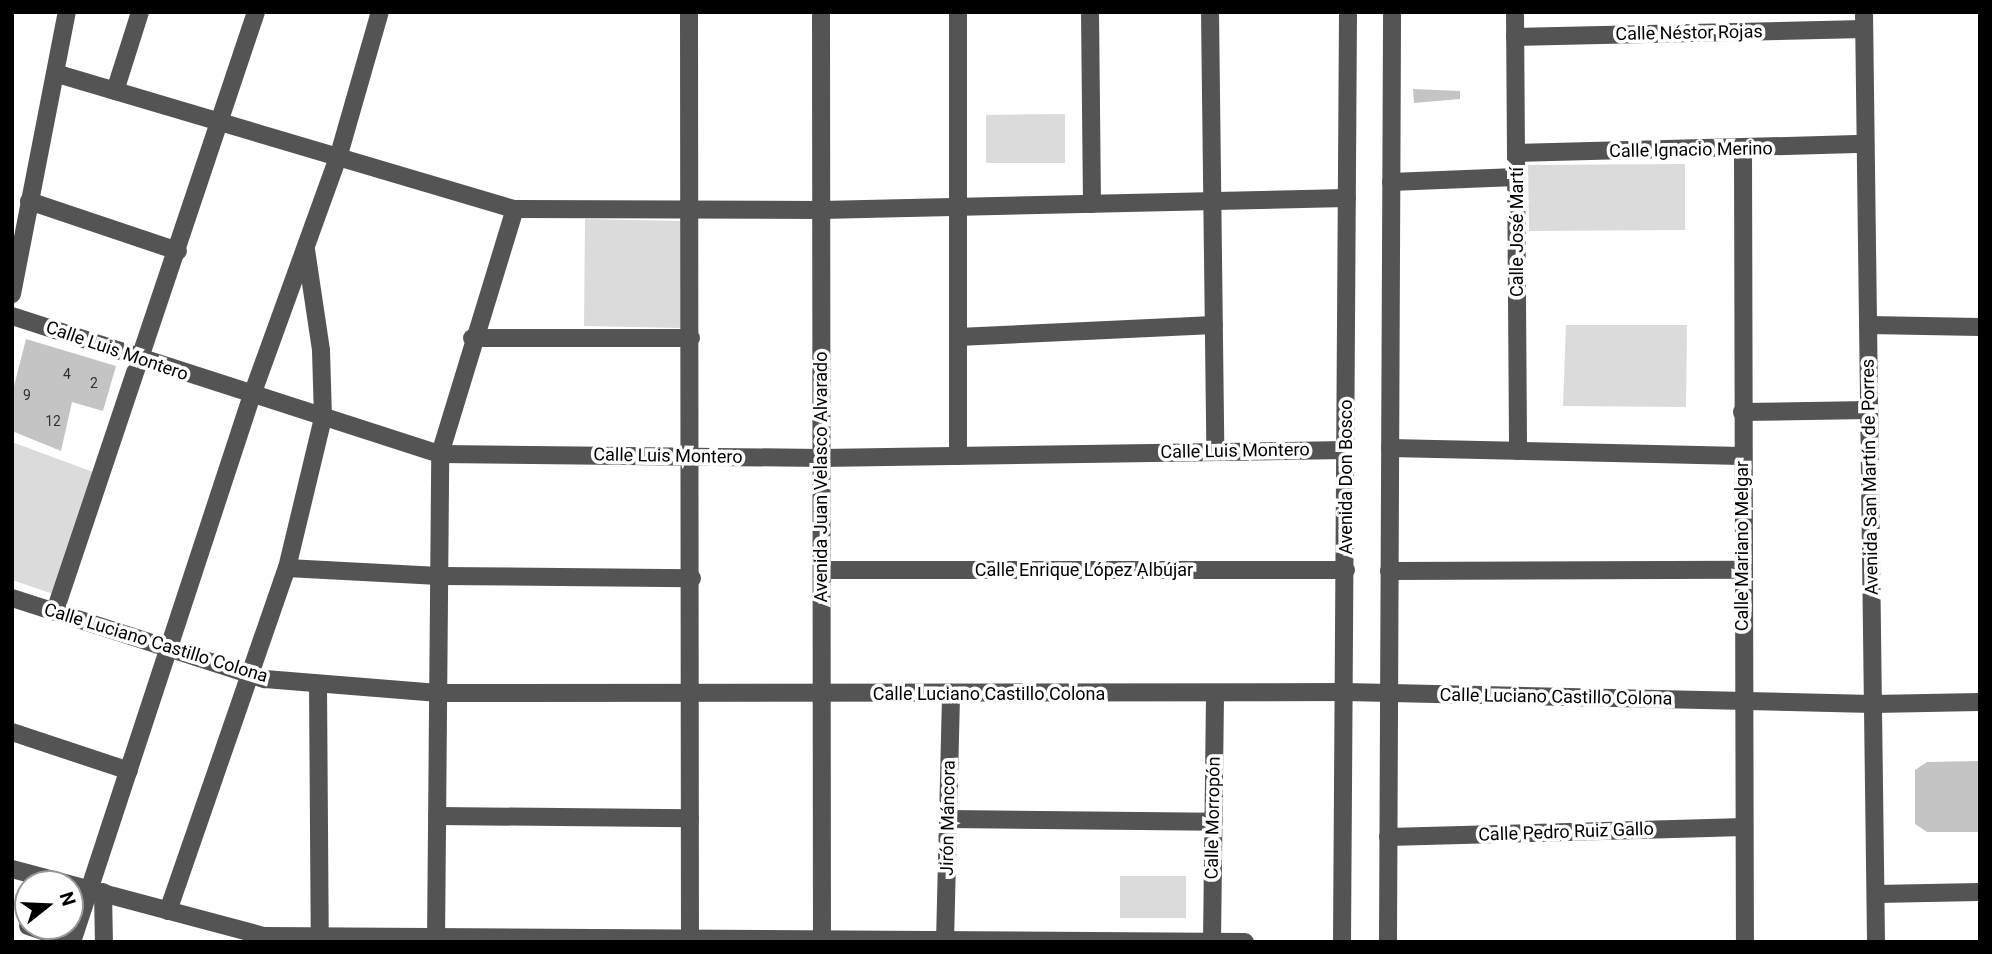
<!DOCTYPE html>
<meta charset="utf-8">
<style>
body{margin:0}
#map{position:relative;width:1992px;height:954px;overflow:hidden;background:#fff;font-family:Roboto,sans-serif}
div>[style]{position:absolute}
.green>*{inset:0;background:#dbdbdb}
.building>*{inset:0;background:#c4c4c4}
.minor>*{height:18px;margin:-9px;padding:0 9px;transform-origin:9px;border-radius:9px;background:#545454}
span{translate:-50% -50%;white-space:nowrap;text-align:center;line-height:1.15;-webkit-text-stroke:7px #fff;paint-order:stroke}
.number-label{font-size:14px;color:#313131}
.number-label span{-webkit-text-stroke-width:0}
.street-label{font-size:18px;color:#000}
.frame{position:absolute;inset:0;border:14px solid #000;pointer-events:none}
.north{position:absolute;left:14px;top:870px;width:70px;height:70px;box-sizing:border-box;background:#fff;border:2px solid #999;border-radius:50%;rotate:72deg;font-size:19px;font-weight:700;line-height:28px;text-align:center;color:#000}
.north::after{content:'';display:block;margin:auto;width:24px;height:32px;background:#000;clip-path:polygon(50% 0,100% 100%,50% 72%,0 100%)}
</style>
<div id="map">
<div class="green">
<i style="clip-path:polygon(1065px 114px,1065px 163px,986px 163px,986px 115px)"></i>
<i style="clip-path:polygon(1685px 164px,1685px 230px,1529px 231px,1528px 165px)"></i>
<i style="clip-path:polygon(585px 219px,682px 221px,681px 328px,584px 326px)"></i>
<i style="clip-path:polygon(1566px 325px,1687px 325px,1686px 407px,1563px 406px)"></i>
<i style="clip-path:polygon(12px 442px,93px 472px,53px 594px,12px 580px)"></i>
<i style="clip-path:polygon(1120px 876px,1186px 876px,1186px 918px,1120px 918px)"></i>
</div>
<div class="building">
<i style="clip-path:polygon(1413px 89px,1460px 91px,1460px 99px,1414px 103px)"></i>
<i style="clip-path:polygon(26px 339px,116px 366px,103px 411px,72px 402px,61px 451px,12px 431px,13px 390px)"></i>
<i style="clip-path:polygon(1980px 761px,1980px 832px,1927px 832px,1915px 824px,1915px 770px,1927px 762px)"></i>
</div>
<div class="minor">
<i style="left:689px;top:12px;width:926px;rotate:89.94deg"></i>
<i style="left:821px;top:12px;width:930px;rotate:89.94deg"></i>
<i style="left:958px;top:12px;width:444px;rotate:90deg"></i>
<i style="left:1090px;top:12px;width:192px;rotate:89.4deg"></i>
<i style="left:1210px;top:12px;width:440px;rotate:89.3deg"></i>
<i style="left:1515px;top:12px;width:439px;rotate:89.6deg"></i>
<i style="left:1864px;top:12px;width:930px;rotate:89.26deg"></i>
<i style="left:1515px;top:37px;width:349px;rotate:-1.3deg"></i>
<i style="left:58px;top:74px;width:477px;rotate:16.5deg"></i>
<i style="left:515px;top:209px;width:306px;rotate:0.2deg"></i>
<i style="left:821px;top:210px;width:526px;rotate:-1.31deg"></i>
<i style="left:115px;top:91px;width:83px;rotate:-72.4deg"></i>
<i style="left:1743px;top:150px;width:792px;rotate:89.86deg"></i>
<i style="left:1516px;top:153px;width:349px;rotate:-1.5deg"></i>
<i style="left:1391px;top:182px;width:125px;rotate:-2.3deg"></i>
<i style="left:29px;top:201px;width:157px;rotate:18.6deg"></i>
<i style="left:12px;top:294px;width:287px;rotate:-79deg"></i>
<i style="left:12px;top:316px;width:450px;rotate:17.9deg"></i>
<i style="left:440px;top:454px;width:381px;rotate:0.6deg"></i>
<i style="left:821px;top:458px;width:525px;rotate:-0.87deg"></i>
<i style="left:1868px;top:325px;width:112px;rotate:1deg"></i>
<i style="left:958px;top:337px;width:256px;rotate:-2.7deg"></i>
<i style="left:472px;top:338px;width:219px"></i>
<i style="left:1742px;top:412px;width:127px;rotate:-0.9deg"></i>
<i style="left:1390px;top:448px;width:352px;rotate:1.3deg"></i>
<i style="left:287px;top:568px;width:152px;rotate:3deg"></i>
<i style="left:439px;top:576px;width:253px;rotate:0.5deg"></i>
<i style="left:822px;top:570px;width:524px"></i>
<i style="left:1389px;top:571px;width:352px;rotate:-0.2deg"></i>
<i style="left:12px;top:598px;width:266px;rotate:17.8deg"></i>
<i style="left:265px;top:679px;width:174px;rotate:4.6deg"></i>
<i style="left:438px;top:693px;width:907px;rotate:-0.06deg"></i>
<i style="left:1345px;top:692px;width:528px;rotate:1.3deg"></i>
<i style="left:1873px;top:704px;width:107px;rotate:-1.1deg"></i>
<i style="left:55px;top:611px;width:632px;rotate:-71.45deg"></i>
<i style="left:318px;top:685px;width:257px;rotate:89.6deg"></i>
<i style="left:12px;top:732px;width:123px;rotate:18.4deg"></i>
<i style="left:437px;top:816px;width:253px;rotate:0.5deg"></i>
<i style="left:948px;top:819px;width:265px;rotate:0.6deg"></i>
<i style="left:1388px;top:837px;width:356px;rotate:-1.6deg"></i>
<i style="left:12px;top:869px;width:261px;rotate:14.9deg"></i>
<i style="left:264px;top:936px;width:981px;rotate:0.35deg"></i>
<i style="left:103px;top:892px;width:50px;rotate:88.9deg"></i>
<i style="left:1876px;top:894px;width:104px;rotate:-1.1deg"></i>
<i style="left:168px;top:911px;width:363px;rotate:-70.9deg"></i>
<i style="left:287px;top:568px;width:154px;rotate:-76.5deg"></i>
<i style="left:323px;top:418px;width:68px;rotate:-91.7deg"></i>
<i style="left:321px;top:350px;width:101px;rotate:-98.5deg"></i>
<i style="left:28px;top:926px;width:46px;rotate:18.8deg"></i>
<i style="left:72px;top:942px;width:576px;rotate:-71.79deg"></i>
<i style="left:252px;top:395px;width:252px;rotate:-70.1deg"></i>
<i style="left:338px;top:158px;width:152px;rotate:-74deg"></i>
<i style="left:436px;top:942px;width:488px;rotate:-89.5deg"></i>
<i style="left:440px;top:454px;width:256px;rotate:-73deg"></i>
<i style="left:945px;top:942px;width:249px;rotate:-88.6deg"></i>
<i style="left:1212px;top:942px;width:248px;rotate:-89.3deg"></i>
<i style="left:1342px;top:942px;width:930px;rotate:-89.63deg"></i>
<i style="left:1388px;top:942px;width:930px;rotate:-89.75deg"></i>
</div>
<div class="number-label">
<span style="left:67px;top:374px">4</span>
<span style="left:94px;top:383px">2</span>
<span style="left:27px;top:395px">9</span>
<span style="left:53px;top:421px">12</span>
</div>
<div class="street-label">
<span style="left:1689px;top:33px;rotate:-1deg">Calle Néstor Rojas</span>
<span style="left:1691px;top:150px;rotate:-1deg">Calle Ignacio Merino</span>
<span style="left:1517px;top:232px;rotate:-90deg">Calle José Martí</span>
<span style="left:117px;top:351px;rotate:19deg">Calle Luis Montero</span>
<span style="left:1235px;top:451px;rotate:-1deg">Calle Luis Montero</span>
<span style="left:668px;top:456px;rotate:1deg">Calle Luis Montero</span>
<span style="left:821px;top:477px;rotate:-90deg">Avenida Juan Velasco Alvarado</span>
<span style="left:1346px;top:477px;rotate:-90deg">Avenida Don Bosco</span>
<span style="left:1870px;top:477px;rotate:-91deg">Avenida San Martín de Porres</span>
<span style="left:1742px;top:546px;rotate:-90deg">Calle Mariano Melgar</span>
<span style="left:1084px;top:570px">Calle Enrique López Albújar</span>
<span style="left:156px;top:643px;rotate:17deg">Calle Luciano Castillo Colona</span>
<span style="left:989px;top:694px">Calle Luciano Castillo Colona</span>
<span style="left:1556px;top:697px;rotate:1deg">Calle Luciano Castillo Colona</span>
<span style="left:948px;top:818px;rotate:-89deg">Jirón Máncora</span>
<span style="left:1213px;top:818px;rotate:-89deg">Calle Morropón</span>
<span style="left:1566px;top:832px;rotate:-2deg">Calle Pedro Ruiz Gallo</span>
</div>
<div class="frame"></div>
<div class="north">N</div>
</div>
